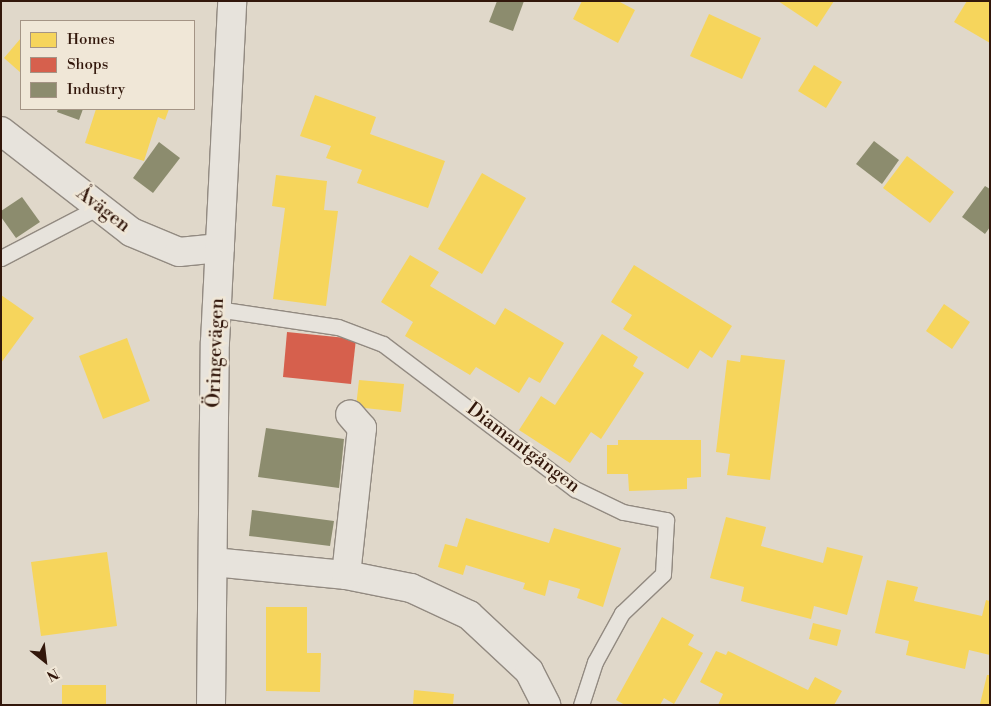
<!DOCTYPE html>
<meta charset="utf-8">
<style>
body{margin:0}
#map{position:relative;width:991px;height:706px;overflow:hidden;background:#e0d8ca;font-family:"Libre Bodoni",serif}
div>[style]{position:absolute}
.homes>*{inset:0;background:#f6d55c}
.shops>*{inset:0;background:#d6604d}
.industry>*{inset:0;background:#8c8c6e}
.roads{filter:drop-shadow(1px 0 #928a81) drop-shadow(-1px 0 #928a81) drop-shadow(0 1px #928a81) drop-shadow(0 -1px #928a81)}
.service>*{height:15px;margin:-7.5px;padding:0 7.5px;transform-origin:7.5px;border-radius:7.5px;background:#e7e3dc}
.minor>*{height:28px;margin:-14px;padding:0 14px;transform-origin:14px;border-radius:14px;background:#e7e3dc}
span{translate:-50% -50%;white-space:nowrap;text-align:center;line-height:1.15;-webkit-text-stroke:5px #f0e7d7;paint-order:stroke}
.street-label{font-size:19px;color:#32170b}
.frame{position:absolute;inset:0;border:2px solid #32170b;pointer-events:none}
.legend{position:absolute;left:20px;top:20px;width:175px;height:90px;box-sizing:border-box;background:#f0e7d7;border:1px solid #a49485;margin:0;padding:6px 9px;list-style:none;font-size:15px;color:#32170b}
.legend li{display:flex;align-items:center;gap:10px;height:25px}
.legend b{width:25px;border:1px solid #a49485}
.north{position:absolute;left:20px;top:636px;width:50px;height:50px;-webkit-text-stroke:4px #f0e7d7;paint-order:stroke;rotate:151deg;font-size:14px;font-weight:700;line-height:20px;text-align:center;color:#32170b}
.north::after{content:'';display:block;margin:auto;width:18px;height:22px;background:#32170b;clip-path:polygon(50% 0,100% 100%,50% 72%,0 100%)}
</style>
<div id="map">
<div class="homes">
<i style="clip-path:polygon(582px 1px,618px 1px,635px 10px,618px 43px,573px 19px)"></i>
<i style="clip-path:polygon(778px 1px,834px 1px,817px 27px)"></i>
<i style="clip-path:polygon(967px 1px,990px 1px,990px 43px,954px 22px)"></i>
<i style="clip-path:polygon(709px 14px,761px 38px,742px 79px,690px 56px)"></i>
<i style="clip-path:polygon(21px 38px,21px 73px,4px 58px)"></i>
<i style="clip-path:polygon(814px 65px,842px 82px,826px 108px,798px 91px)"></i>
<i style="clip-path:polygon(315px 95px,376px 117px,370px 134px,445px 161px,428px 208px,357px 183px,362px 170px,326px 158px,331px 146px,300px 136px)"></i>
<i style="clip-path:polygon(96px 109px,169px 109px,165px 120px,158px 117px,144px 161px,85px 143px)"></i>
<i style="clip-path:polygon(907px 156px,954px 192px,930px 223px,883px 188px)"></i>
<i style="clip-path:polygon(482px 173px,526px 198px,482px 274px,438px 249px)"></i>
<i style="clip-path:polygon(276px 175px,327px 181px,324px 210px,338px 211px,326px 306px,273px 299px,285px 208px,272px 206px)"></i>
<i style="clip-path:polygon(410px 255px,439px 272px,430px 286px,495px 325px,505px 308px,564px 343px,540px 383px,529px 377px,519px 393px,476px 367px,470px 375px,405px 336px,413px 322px,381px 302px)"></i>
<i style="clip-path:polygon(634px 265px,732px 326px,712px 358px,700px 350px,688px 369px,623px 329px,632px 315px,611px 302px)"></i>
<i style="clip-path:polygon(1px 295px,34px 318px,1px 363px)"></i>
<i style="clip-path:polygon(944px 304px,970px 322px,952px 349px,926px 331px)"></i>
<i style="clip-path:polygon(602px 334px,638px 357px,633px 366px,644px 373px,601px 439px,591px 432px,570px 463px,519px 430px,541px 396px,555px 405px)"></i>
<i style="clip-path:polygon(127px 338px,150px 401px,103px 419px,79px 356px)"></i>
<i style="clip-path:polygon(741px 355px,785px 360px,770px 480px,727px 475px,730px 454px,716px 452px,727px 360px,740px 362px)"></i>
<i style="clip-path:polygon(359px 380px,404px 384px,401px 412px,356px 407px)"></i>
<i style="clip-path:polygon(618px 440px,701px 440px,701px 477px,687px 478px,687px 489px,629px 491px,628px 474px,607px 474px,607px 445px,618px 445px)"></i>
<i style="clip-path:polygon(726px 517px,766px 527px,761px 546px,823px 563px,827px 547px,863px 556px,847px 615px,814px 606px,811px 619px,741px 601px,744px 587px,710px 578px)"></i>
<i style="clip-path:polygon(466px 518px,549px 543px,554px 528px,621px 548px,603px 607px,577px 598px,580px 589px,549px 580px,545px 596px,523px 589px,525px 583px,466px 565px,463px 575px,438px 567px,445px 544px,457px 547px)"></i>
<i style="clip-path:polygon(107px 552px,117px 626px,41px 636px,31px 562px)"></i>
<i style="clip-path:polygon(887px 580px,918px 587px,914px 601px,982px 616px,986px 600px,990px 601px,990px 655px,969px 650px,965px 669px,906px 655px,909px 641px,875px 633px)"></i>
<i style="clip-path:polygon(266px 607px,307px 607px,307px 653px,321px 653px,320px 692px,266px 691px)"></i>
<i style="clip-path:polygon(662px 617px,694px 635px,688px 645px,703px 653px,674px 704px,664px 698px,660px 705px,625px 705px,616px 700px)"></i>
<i style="clip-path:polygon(813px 623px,841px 630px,837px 646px,809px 639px)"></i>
<i style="clip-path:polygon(716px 651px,726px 655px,728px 651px,808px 690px,815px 677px,842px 691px,834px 705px,718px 705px,723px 694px,700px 682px)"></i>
<i style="clip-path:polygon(987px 675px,990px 675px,990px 705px,980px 704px)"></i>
<i style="clip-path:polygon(62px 685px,106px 685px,106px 705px,62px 705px)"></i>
<i style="clip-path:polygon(414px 690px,454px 694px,453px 705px,413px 705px)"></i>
</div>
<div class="shops">
<i style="clip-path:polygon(287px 332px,356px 339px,351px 384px,283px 377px)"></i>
</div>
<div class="industry">
<i style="clip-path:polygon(497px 1px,524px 1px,513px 31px,489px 22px)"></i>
<i style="clip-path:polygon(58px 109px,83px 109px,79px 120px,57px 112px)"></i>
<i style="clip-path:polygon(874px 141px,899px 160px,882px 184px,856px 164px)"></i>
<i style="clip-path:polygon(159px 142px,180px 158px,153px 193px,133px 178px)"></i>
<i style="clip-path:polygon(985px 186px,990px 189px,990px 227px,985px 234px,962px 217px)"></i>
<i style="clip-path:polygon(22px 197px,40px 222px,16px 238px,1px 217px,1px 211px)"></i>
<i style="clip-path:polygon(266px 428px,344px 439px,339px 488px,258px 477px)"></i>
<i style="clip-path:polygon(252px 510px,334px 521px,330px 546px,249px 536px)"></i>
</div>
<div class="roads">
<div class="service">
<i style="left:1px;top:258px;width:110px;rotate:-27.5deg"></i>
<i style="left:217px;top:309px;width:122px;rotate:8.5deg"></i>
<i style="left:338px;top:327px;width:48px;rotate:20.7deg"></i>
<i style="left:383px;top:344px;width:241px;rotate:37.1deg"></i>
<i style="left:575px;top:489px;width:53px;rotate:25.6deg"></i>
<i style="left:623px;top:512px;width:44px;rotate:10.5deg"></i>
<i style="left:666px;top:520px;width:54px;rotate:93.2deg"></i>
<i style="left:663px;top:574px;width:57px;rotate:136.4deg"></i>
<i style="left:622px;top:613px;width:56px;rotate:118.9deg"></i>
<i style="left:595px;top:662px;width:45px;rotate:108deg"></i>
</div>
<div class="minor">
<i style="left:1px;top:131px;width:165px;rotate:37.8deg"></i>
<i style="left:131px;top:232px;width:52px;rotate:22.6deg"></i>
<i style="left:179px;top:252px;width:41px;rotate:-5.6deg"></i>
<i style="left:213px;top:562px;width:134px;rotate:5.6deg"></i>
<i style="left:346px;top:575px;width:66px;rotate:11.3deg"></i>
<i style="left:411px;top:588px;width:64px;rotate:25deg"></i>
<i style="left:469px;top:615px;width:82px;rotate:43deg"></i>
<i style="left:529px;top:671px;width:38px;rotate:63deg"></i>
<i style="left:346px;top:575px;width:148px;rotate:-83.8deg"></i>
<i style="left:362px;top:428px;width:18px;rotate:-131deg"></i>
<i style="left:211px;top:705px;width:363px;rotate:-89.4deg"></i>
<i style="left:215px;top:342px;width:341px;rotate:-87.1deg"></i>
</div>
</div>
<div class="street-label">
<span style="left:103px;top:210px;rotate:37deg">Åvägen</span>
<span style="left:216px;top:353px;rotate:-88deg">Öringevägen</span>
<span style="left:523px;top:448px;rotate:37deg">Diamantgången</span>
</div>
<div class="frame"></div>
<ul class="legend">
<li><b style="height:14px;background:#f6d55c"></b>Homes</li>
<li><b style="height:14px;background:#d6604d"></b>Shops</li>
<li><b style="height:14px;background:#8c8c6e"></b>Industry</li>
</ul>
<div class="north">N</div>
</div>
